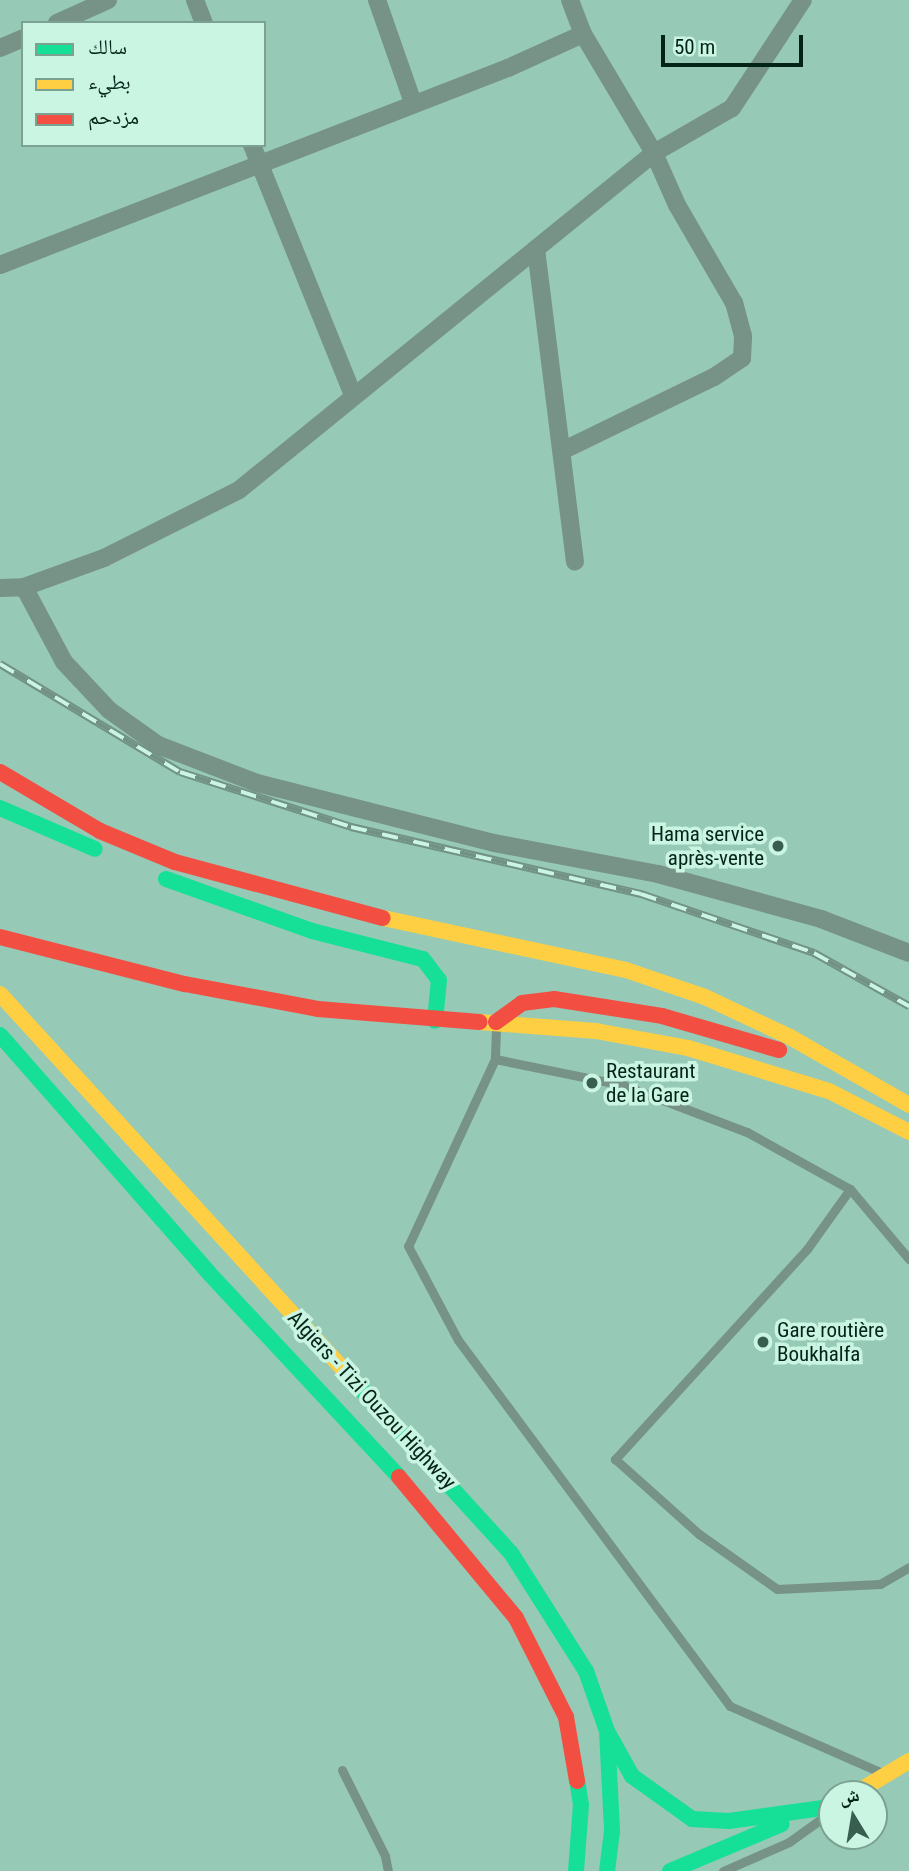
<!DOCTYPE html>
<meta charset="utf-8">
<style>
body{margin:0}
#map{position:relative;width:909px;height:1871px;overflow:hidden;background:#96c9b6;font-family:"Roboto Condensed","Noto Naskh Arabic",sans-serif}
div>[style]{position:absolute}
.lane>*{height:9px;margin:-4.5px;padding:0 4.5px;transform-origin:4.5px;border-radius:4.5px;background:#779287}
.street>*{height:18px;margin:-9px;padding:0 9px;transform-origin:9px;border-radius:9px;background:#779287}
.fast>*{height:16px;margin:-8px;padding:0 8px;transform-origin:8px;border-radius:8px;background:#16e098}
.slow>*{height:16px;margin:-8px;padding:0 8px;transform-origin:8px;border-radius:8px;background:#ffcf43}
.jam>*{height:16px;margin:-8px;padding:0 8px;transform-origin:8px;border-radius:8px;background:#f24e42}
.rail>*{height:8px;margin-top:-4px;transform-origin:0;background:repeating-linear-gradient(90deg,#c9f5e2 0 16px,#739286 0 32px);box-sizing:border-box;border-block:2px solid #739286}
.dots>*{width:19px;height:19px;translate:-50% -50%;box-sizing:border-box;border:4px solid #c9f5e2;border-radius:50%}
span{translate:-50% -50%;white-space:nowrap;text-align:center;line-height:1.15;-webkit-text-stroke:7px #c9f5e2;paint-order:stroke}
.poi-label{font-size:21px;color:#052419}
.right{translate:-100% -50%;text-align:right}
.left{translate:0 -50%;text-align:left}
.street-label{font-size:21px;color:#052419}
.legend{position:absolute;left:21px;top:21px;width:245px;height:126px;box-sizing:border-box;background:#c9f5e2;border:2px solid #7ba192;margin:0;padding:9px 12px;list-style:none;font-size:21px;color:#052419}
.legend li{display:flex;align-items:center;gap:14px;height:35px}
.legend b{width:35px;border:2px solid #7ba192}
.north{position:absolute;left:818px;top:1780px;width:70px;height:70px;box-sizing:border-box;background:#c9f5e2;border:2px solid #7ba192;border-radius:50%;rotate:349deg;font-size:19px;font-weight:700;line-height:28px;text-align:center;color:#052419}
.north::after{content:'';display:block;margin:auto;width:24px;height:32px;background:#385e50;clip-path:polygon(50% 0,100% 100%,50% 72%,0 100%)}
.scale{position:absolute;left:661px;top:35px;width:142px;height:32px;box-sizing:border-box;border:4px solid #052419;border-top:0;padding-left:9px;font-size:21px;line-height:24px;white-space:nowrap;color:#052419;-webkit-text-stroke:5px #c9f5e2;paint-order:stroke}
</style>
<div id="map">
<div class="lane">
<i style="left:496px;top:1028px;width:31px;rotate:92deg"></i>
<i style="left:495px;top:1059px;width:206px;rotate:114.9deg"></i>
<i style="left:408px;top:1246px;width:106px;rotate:62deg"></i>
<i style="left:458px;top:1340px;width:456px;rotate:53.4deg"></i>
<i style="left:730px;top:1706px;width:166px;rotate:23.8deg"></i>
<i style="left:495px;top:1059px;width:131px;rotate:11.5deg"></i>
<i style="left:623px;top:1085px;width:133px;rotate:20.8deg"></i>
<i style="left:747px;top:1132px;width:118px;rotate:29deg"></i>
<i style="left:850px;top:1189px;width:92px;rotate:49.9deg"></i>
<i style="left:850px;top:1189px;width:74px;rotate:125.6deg"></i>
<i style="left:807px;top:1249px;width:285px;rotate:132.4deg"></i>
<i style="left:615px;top:1459px;width:113px;rotate:41.8deg"></i>
<i style="left:699px;top:1534px;width:95px;rotate:35.2deg"></i>
<i style="left:777px;top:1589px;width:103px;rotate:-2.8deg"></i>
<i style="left:880px;top:1584px;width:34px;rotate:-30deg"></i>
<i style="left:342px;top:1770px;width:96px;rotate:63.4deg"></i>
<i style="left:385px;top:1856px;width:15px;rotate:79deg"></i>
<i style="left:723px;top:1871px;width:72px;rotate:-23.7deg"></i>
<i style="left:789px;top:1842px;width:48px;rotate:-35.7deg"></i>
</div>
<div class="street">
<i style="left:195px;top:0;width:25px;rotate:69deg"></i>
<i style="left:377px;top:0;width:109px;rotate:70.7deg"></i>
<i style="left:57px;top:23px;width:56px;rotate:-24.3deg"></i>
<i style="left:0;top:48px;width:25px;rotate:-23deg"></i>
<i style="left:252px;top:145px;width:270px;rotate:68deg"></i>
<i style="left:536px;top:249px;width:315px;rotate:82.9deg"></i>
<i style="left:0;top:265px;width:545px;rotate:-21.2deg"></i>
<i style="left:508px;top:68px;width:82px;rotate:-24.4deg"></i>
<i style="left:564px;top:450px;width:167px;rotate:-26deg"></i>
<i style="left:714px;top:377px;width:34px;rotate:-34deg"></i>
<i style="left:742px;top:358px;width:22px;rotate:-87deg"></i>
<i style="left:743px;top:336px;width:34px;rotate:-105deg"></i>
<i style="left:734px;top:303px;width:113px;rotate:-120.2deg"></i>
<i style="left:677px;top:205px;width:57px;rotate:-113.9deg"></i>
<i style="left:654px;top:153px;width:139px;rotate:-120.8deg"></i>
<i style="left:583px;top:34px;width:36px;rotate:-111deg"></i>
<i style="left:24px;top:587px;width:85px;rotate:61.9deg"></i>
<i style="left:64px;top:662px;width:66px;rotate:46.8deg"></i>
<i style="left:109px;top:710px;width:60px;rotate:35.5deg"></i>
<i style="left:158px;top:745px;width:106px;rotate:21deg"></i>
<i style="left:257px;top:783px;width:244px;rotate:14.2deg"></i>
<i style="left:494px;top:843px;width:167px;rotate:10.7deg"></i>
<i style="left:658px;top:874px;width:169px;rotate:15.4deg"></i>
<i style="left:821px;top:919px;width:94px;rotate:21.1deg"></i>
<i style="left:0;top:588px;width:24px;rotate:-2deg"></i>
<i style="left:24px;top:587px;width:85px;rotate:-19.9deg"></i>
<i style="left:104px;top:558px;width:151px;rotate:-26.7deg"></i>
<i style="left:239px;top:490px;width:535px;rotate:-39.08deg"></i>
<i style="left:654px;top:153px;width:90px;rotate:-30deg"></i>
<i style="left:732px;top:108px;width:129px;rotate:-56.7deg"></i>
</div>
<div class="fast">
<i style="left:0;top:808px;width:103px;rotate:23.3deg"></i>
<i style="left:166px;top:879px;width:155px;rotate:19.6deg"></i>
<i style="left:312px;top:931px;width:114px;rotate:14.2deg"></i>
<i style="left:423px;top:959px;width:26px;rotate:53deg"></i>
<i style="left:439px;top:980px;width:41px;rotate:95.6deg"></i>
<i style="left:0;top:1035px;width:315px;rotate:48.7deg"></i>
<i style="left:208px;top:1272px;width:280px;rotate:47deg"></i>
<i style="left:353px;top:1380px;width:234px;rotate:47.6deg"></i>
<i style="left:511px;top:1553px;width:140px;rotate:57.6deg"></i>
<i style="left:586px;top:1671px;width:64px;rotate:70.7deg"></i>
<i style="left:607px;top:1731px;width:100px;rotate:87.1deg"></i>
<i style="left:612px;top:1831px;width:40px;rotate:97.1deg"></i>
<i style="left:608px;top:1733px;width:49px;rotate:60.8deg"></i>
<i style="left:632px;top:1776px;width:74px;rotate:35.6deg"></i>
<i style="left:692px;top:1819px;width:37px;rotate:3deg"></i>
<i style="left:729px;top:1821px;width:95px;rotate:-7.9deg"></i>
<i style="left:576px;top:1871px;width:66px;rotate:-85.7deg"></i>
<i style="left:581px;top:1805px;width:24px;rotate:-99deg"></i>
<i style="left:670px;top:1871px;width:121px;rotate:-22.8deg"></i>
</div>
<div class="slow">
<i style="left:383px;top:918px;width:249px;rotate:12.1deg"></i>
<i style="left:626px;top:970px;width:83px;rotate:18.9deg"></i>
<i style="left:705px;top:997px;width:94px;rotate:25.2deg"></i>
<i style="left:790px;top:1037px;width:137px;rotate:29.7deg"></i>
<i style="left:0;top:994px;width:523px;rotate:47.56deg"></i>
<i style="left:479px;top:1022px;width:117px;rotate:4.4deg"></i>
<i style="left:596px;top:1031px;width:94px;rotate:10.5deg"></i>
<i style="left:688px;top:1048px;width:147px;rotate:17deg"></i>
<i style="left:829px;top:1091px;width:90px;rotate:27.1deg"></i>
<i style="left:854px;top:1794px;width:64px;rotate:-31deg"></i>
</div>
<div class="jam">
<i style="left:0;top:772px;width:116px;rotate:30.5deg"></i>
<i style="left:100px;top:831px;width:81px;rotate:22.5deg"></i>
<i style="left:175px;top:862px;width:215px;rotate:15.1deg"></i>
<i style="left:0;top:937px;width:191px;rotate:14.3deg"></i>
<i style="left:185px;top:984px;width:135px;rotate:10.6deg"></i>
<i style="left:318px;top:1009px;width:162px;rotate:4.6deg"></i>
<i style="left:496px;top:1022px;width:32px;rotate:-36deg"></i>
<i style="left:522px;top:1003px;width:32px;rotate:-7deg"></i>
<i style="left:554px;top:999px;width:109px;rotate:8.9deg"></i>
<i style="left:662px;top:1016px;width:122px;rotate:16.2deg"></i>
<i style="left:399px;top:1477px;width:183px;rotate:50.3deg"></i>
<i style="left:516px;top:1618px;width:111px;rotate:63.2deg"></i>
<i style="left:566px;top:1717px;width:65px;rotate:80.2deg"></i>
</div>
<div class="rail">
<i style="left:0;top:664px;width:210px;rotate:31deg"></i>
<i style="left:180px;top:772px;width:180px;rotate:17.8deg"></i>
<i style="left:351px;top:827px;width:298px;rotate:13deg"></i>
<i style="left:641px;top:894px;width:183px;rotate:18.8deg"></i>
<i style="left:814px;top:953px;width:109px;rotate:29.2deg"></i>
</div>
<div class="dots">
<i style="left:778px;top:846px;background:#385e50"></i>
<i style="left:592px;top:1083px;background:#385e50"></i>
<i style="left:763px;top:1342px;background:#385e50"></i>
</div>
<div class="poi-label">
<span class="right" style="left:764px;top:846px">Hama service<br>après-vente</span>
<span class="left" style="left:606px;top:1083px">Restaurant<br>de la Gare</span>
<span class="left" style="left:777px;top:1342px">Gare routière<br>Boukhalfa</span>
</div>
<div class="street-label">
<span style="left:372px;top:1400px;rotate:47deg">Algiers - Tizi Ouzou Highway</span>
</div>
<ul class="legend">
<li><b style="height:9px;background:#16e098"></b>سالك</li>
<li><b style="height:9px;background:#ffcf43"></b>بطيء</li>
<li><b style="height:9px;background:#f24e42"></b>مزدحم</li>
</ul>
<div class="north">ش</div>
<div class="scale">50 m</div>
</div>
